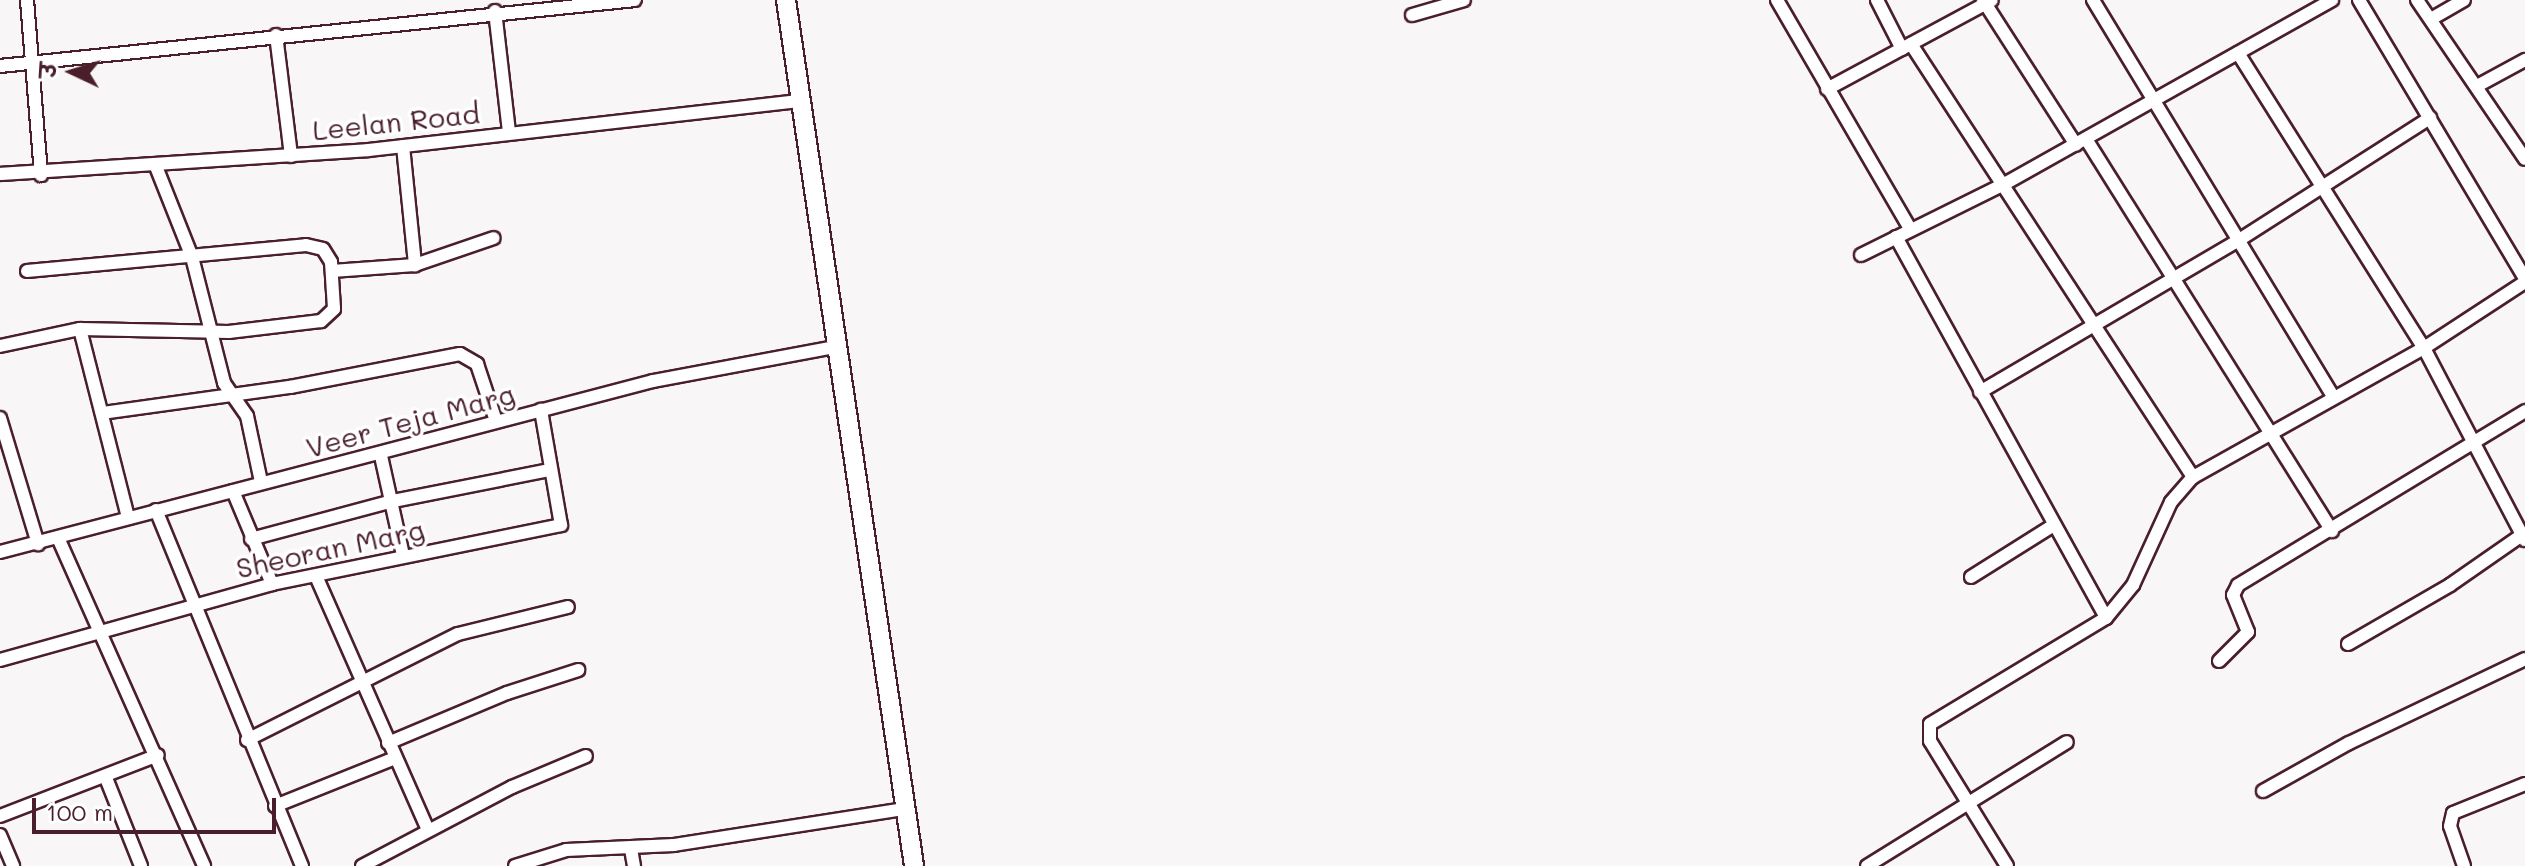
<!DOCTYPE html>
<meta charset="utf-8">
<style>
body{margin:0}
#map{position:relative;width:2525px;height:866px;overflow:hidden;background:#f8f6f7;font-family:Mali,"Playpen Sans Deva",sans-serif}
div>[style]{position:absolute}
.roads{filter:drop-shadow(2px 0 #4a1f2b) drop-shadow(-2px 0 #4a1f2b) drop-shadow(0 2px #4a1f2b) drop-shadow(0 -2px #4a1f2b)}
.street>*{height:12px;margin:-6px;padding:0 6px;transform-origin:6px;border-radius:6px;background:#fff}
.secondary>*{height:18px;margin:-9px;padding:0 9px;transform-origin:9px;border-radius:9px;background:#fff}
span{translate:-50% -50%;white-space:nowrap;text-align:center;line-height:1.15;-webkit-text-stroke:7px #fff;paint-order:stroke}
.street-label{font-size:28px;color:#4a1f2b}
.north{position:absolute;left:32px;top:32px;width:80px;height:80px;-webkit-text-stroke:6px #fff;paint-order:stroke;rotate:274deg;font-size:22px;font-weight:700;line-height:32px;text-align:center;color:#4a1f2b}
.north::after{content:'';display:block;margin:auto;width:28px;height:36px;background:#4a1f2b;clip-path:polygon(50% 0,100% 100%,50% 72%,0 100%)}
.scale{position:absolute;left:32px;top:798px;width:244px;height:36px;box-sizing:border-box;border:4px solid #4a1f2b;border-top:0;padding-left:10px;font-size:24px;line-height:28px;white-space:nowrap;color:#4a1f2b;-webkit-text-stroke:6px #fff;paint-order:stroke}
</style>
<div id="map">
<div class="roads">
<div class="street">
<i style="left:27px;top:0;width:176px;rotate:85.4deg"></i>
<i style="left:1777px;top:0;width:266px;rotate:59.8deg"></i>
<i style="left:1877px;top:0;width:55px;rotate:63deg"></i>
<i style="left:1983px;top:0;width:172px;rotate:57.3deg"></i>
<i style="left:2093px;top:0;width:464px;rotate:58.8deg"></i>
<i style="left:2359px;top:0;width:325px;rotate:59.2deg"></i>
<i style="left:2417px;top:0;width:192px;rotate:55.8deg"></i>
<i style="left:495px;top:11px;width:122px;rotate:83.4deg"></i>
<i style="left:1412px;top:15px;width:54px;rotate:-16.1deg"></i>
<i style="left:2431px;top:19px;width:38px;rotate:-30deg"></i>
<i style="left:276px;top:35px;width:122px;rotate:82.9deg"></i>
<i style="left:1911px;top:44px;width:517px;rotate:56.93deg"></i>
<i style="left:2238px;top:53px;width:349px;rotate:57.8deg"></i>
<i style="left:2424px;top:348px;width:217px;rotate:62.3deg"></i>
<i style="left:0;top:66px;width:638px;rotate:-5.93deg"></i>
<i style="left:2477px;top:86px;width:55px;rotate:-28.4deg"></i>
<i style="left:1827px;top:89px;width:187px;rotate:-28.3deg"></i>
<i style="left:2086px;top:139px;width:463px;rotate:57.9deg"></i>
<i style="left:403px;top:146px;width:120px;rotate:84.2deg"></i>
<i style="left:155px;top:164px;width:100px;rotate:68.3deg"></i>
<i style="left:192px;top:257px;width:130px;rotate:75.7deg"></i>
<i style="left:224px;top:383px;width:40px;rotate:55.1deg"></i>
<i style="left:247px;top:416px;width:67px;rotate:78deg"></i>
<i style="left:0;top:174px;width:369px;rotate:-3.7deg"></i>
<i style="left:368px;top:150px;width:432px;rotate:-6.5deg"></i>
<i style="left:1896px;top:237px;width:435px;rotate:61.1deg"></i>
<i style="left:1861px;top:255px;width:162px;rotate:-26.4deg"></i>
<i style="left:2006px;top:183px;width:374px;rotate:-29.3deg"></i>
<i style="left:27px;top:271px;width:280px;rotate:-5.3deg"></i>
<i style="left:306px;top:245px;width:17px;rotate:13deg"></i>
<i style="left:323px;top:249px;width:15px;rotate:58deg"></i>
<i style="left:331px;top:262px;width:47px;rotate:86.3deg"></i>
<i style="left:334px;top:309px;width:18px;rotate:137deg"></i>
<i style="left:321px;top:321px;width:93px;rotate:173.2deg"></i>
<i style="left:229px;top:332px;width:149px;rotate:-178.8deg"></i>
<i style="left:332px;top:271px;width:83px;rotate:-4.1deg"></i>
<i style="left:415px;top:265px;width:83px;rotate:-18.9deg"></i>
<i style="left:0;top:346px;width:82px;rotate:-12deg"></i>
<i style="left:80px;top:329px;width:195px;rotate:75.7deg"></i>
<i style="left:1980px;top:392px;width:300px;rotate:-30.4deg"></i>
<i style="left:2239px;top:240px;width:227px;rotate:-32.6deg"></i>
<i style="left:102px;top:413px;width:190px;rotate:-7.9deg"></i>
<i style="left:290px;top:387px;width:173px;rotate:-11deg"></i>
<i style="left:460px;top:354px;width:20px;rotate:30deg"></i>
<i style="left:477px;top:364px;width:60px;rotate:71.6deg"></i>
<i style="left:0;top:418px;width:132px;rotate:73.2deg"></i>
<i style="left:381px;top:456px;width:101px;rotate:77.5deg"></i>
<i style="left:233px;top:491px;width:101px;rotate:67.2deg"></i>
<i style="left:156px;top:510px;width:385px;rotate:67.7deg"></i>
<i style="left:251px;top:539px;width:147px;rotate:-15deg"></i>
<i style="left:393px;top:501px;width:160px;rotate:-11.2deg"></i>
<i style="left:59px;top:540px;width:357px;rotate:66deg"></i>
<i style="left:0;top:552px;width:675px;rotate:-14.67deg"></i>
<i style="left:653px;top:381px;width:185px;rotate:-10.6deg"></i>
<i style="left:316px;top:576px;width:278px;rotate:66.2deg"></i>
<i style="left:1971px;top:577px;width:98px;rotate:-32.1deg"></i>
<i style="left:2348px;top:644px;width:118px;rotate:-30deg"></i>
<i style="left:2450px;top:585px;width:88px;rotate:-34.8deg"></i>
<i style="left:0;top:660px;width:282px;rotate:-15.6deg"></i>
<i style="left:272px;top:584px;width:295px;rotate:-11.5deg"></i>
<i style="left:561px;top:525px;width:117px;rotate:-99.9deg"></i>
<i style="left:2219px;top:661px;width:41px;rotate:-45deg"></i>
<i style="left:2248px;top:632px;width:40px;rotate:-112deg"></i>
<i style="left:2233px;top:595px;width:11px;rotate:-63deg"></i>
<i style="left:2238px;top:585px;width:336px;rotate:-31.2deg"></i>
<i style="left:247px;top:740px;width:236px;rotate:-26.7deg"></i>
<i style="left:458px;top:634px;width:113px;rotate:-13.8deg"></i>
<i style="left:388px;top:743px;width:129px;rotate:-22.8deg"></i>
<i style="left:507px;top:693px;width:75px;rotate:-17.9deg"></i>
<i style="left:106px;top:778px;width:95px;rotate:68.3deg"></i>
<i style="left:2263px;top:791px;width:98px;rotate:-29.2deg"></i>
<i style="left:2349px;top:743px;width:195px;rotate:-25.5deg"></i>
<i style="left:275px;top:806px;width:129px;rotate:-21.8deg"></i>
<i style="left:0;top:816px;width:169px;rotate:-21.1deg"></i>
<i style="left:0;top:835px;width:34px;rotate:67deg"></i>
<i style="left:631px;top:849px;width:17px;rotate:80deg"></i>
<i style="left:362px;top:866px;width:170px;rotate:-27.8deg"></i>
<i style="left:512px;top:787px;width:80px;rotate:-22.7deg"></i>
<i style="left:515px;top:866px;width:53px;rotate:-17.4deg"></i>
<i style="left:566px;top:850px;width:108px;rotate:-2.7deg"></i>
<i style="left:674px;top:845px;width:234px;rotate:-8.9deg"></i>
<i style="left:1867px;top:866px;width:235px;rotate:-31.8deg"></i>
<i style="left:2007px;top:866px;width:147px;rotate:-121.6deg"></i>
<i style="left:1930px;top:741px;width:17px;rotate:-90deg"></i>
<i style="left:1930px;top:724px;width:205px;rotate:-31.1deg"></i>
<i style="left:2106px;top:618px;width:43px;rotate:-50.7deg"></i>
<i style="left:2133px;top:585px;width:91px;rotate:-65.4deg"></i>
<i style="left:2171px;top:502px;width:33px;rotate:-49deg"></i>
<i style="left:2193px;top:477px;width:265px;rotate:-29.2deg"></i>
<i style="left:2424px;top:348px;width:121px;rotate:-33.2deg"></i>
<i style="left:2464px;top:866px;width:42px;rotate:-109.3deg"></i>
<i style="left:2450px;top:826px;width:13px;rotate:-77deg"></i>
<i style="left:2453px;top:813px;width:78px;rotate:-21.9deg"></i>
</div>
<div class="secondary">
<i style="left:786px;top:0;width:875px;rotate:81.59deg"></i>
</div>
</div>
<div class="street-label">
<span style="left:396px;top:121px;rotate:-6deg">Leelan Road</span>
<span style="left:410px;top:420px;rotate:-15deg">Veer Teja Marg</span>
<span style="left:330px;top:548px;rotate:-12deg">Sheoran Marg</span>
</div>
<div class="north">उ</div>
<div class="scale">100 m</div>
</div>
